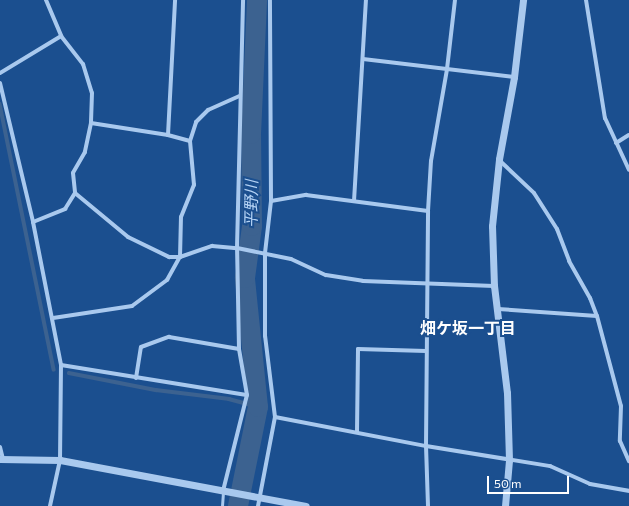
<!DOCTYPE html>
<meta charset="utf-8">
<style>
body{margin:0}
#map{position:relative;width:629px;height:506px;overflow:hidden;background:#1b4f8f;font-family:Commissioner,"Noto Sans JP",sans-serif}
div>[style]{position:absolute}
.stream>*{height:3.5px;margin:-1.75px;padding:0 1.75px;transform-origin:1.75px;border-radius:1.75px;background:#3c6290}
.river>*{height:20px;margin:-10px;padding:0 10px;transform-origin:10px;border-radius:10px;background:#3c6290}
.service>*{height:3px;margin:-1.5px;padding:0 1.5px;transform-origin:1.5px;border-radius:1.5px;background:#a9c9ee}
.minor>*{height:4px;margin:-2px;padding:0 2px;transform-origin:2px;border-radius:2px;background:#a9c9ee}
.tertiary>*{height:7px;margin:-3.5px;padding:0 3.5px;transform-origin:3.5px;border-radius:3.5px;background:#a9c9ee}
span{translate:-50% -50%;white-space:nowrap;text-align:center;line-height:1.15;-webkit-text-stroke:4px #1b4f8f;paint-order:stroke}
.water-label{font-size:16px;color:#b5d3f5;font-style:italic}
.neighbourhood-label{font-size:16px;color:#fff;font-weight:700}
.scale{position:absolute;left:487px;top:476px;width:82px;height:18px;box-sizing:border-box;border:2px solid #fff;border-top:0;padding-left:5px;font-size:12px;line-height:14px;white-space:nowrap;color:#fff;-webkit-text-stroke:3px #1b4f8f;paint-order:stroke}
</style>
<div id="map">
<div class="stream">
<i style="left:0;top:104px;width:271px;rotate:78.5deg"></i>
<i style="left:69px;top:373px;width:89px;rotate:11.1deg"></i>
<i style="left:156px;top:390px;width:74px;rotate:7deg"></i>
<i style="left:229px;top:399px;width:30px;rotate:15deg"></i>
</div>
<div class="river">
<i style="left:238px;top:506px;width:101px;rotate:-78.6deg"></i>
<i style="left:258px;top:407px;width:130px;rotate:-95.8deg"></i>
<i style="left:245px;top:278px;width:52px;rotate:-82.3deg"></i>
<i style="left:252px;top:226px;width:92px;rotate:-90.6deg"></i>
<i style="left:251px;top:134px;width:134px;rotate:-87.4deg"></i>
</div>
<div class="service">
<i style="left:222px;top:506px;width:15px;rotate:-86deg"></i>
</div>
<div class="minor">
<i style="left:46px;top:0;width:39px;rotate:67deg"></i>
<i style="left:61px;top:36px;width:36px;rotate:52deg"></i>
<i style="left:83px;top:64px;width:30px;rotate:73deg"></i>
<i style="left:92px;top:93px;width:30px;rotate:92deg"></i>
<i style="left:91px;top:123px;width:30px;rotate:102deg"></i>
<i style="left:85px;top:152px;width:24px;rotate:120deg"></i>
<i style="left:73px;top:173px;width:20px;rotate:84deg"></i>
<i style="left:75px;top:193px;width:69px;rotate:39.7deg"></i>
<i style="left:128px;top:237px;width:46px;rotate:26deg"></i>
<i style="left:169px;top:257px;width:11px"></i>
<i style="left:180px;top:257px;width:34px;rotate:-19deg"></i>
<i style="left:212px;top:246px;width:25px;rotate:5deg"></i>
<i style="left:237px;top:248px;width:55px;rotate:11.5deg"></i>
<i style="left:291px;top:259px;width:38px;rotate:25deg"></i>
<i style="left:326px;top:275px;width:37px;rotate:9deg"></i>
<i style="left:363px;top:281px;width:131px;rotate:2.2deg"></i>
<i style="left:586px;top:0;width:120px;rotate:80.9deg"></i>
<i style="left:605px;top:118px;width:57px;rotate:65.2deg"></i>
<i style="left:363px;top:59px;width:152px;rotate:6.8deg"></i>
<i style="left:0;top:73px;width:71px;rotate:-31.2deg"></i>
<i style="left:0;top:83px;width:143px;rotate:76.6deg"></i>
<i style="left:33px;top:222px;width:146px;rotate:78.9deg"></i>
<i style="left:61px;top:365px;width:95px;rotate:90.6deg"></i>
<i style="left:60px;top:460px;width:47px;rotate:102.3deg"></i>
<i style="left:168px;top:135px;width:135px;rotate:-87deg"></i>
<i style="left:190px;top:141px;width:20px;rotate:-72deg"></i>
<i style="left:196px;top:122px;width:17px;rotate:-45deg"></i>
<i style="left:208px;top:110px;width:35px;rotate:-24deg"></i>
<i style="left:616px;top:143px;width:15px;rotate:-32deg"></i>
<i style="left:499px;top:160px;width:48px;rotate:43.3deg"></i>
<i style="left:534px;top:193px;width:43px;rotate:57.4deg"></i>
<i style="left:557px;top:229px;width:34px;rotate:69deg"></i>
<i style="left:569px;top:261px;width:43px;rotate:60.4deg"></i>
<i style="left:590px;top:298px;width:19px;rotate:69deg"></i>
<i style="left:597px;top:316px;width:93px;rotate:75.1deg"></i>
<i style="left:621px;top:406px;width:35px;rotate:92deg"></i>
<i style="left:620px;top:441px;width:22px;rotate:66deg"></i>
<i style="left:271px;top:201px;width:36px;rotate:-10deg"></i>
<i style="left:306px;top:195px;width:123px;rotate:7.5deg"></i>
<i style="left:354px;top:201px;width:201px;rotate:-86.6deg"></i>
<i style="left:33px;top:222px;width:35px;rotate:-22deg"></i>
<i style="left:65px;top:209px;width:19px;rotate:-58deg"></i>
<i style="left:498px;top:309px;width:99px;rotate:4deg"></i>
<i style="left:53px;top:318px;width:80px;rotate:-8.6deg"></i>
<i style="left:132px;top:306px;width:44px;rotate:-36.6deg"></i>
<i style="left:167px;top:280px;width:26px;rotate:-61deg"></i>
<i style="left:180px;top:257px;width:40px;rotate:-88.6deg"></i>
<i style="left:181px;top:217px;width:35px;rotate:-68deg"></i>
<i style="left:194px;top:185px;width:44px;rotate:-95.2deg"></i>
<i style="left:190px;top:141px;width:23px;rotate:-165deg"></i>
<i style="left:168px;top:135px;width:78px;rotate:-171.1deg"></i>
<i style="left:61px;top:365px;width:188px;rotate:9.2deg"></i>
<i style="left:136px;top:378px;width:31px;rotate:-81deg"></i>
<i style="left:141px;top:347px;width:30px;rotate:-20deg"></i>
<i style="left:169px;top:337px;width:71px;rotate:9.7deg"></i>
<i style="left:275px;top:417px;width:154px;rotate:10.9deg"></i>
<i style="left:426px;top:446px;width:126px;rotate:9.2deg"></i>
<i style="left:550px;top:466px;width:44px;rotate:24.2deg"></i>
<i style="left:590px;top:484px;width:40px;rotate:10deg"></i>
<i style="left:357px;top:432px;width:83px;rotate:-89.3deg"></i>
<i style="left:358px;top:349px;width:68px;rotate:1.7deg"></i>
<i style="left:0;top:447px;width:12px;rotate:76deg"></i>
<i style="left:223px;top:491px;width:99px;rotate:-76deg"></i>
<i style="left:247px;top:395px;width:47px;rotate:-99.9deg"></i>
<i style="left:239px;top:349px;width:101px;rotate:-91.1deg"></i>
<i style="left:237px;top:248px;width:248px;rotate:-88.6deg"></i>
<i style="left:258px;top:506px;width:91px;rotate:-79.2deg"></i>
<i style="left:275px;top:417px;width:82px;rotate:-97deg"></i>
<i style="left:265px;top:336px;width:83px;rotate:-90deg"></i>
<i style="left:265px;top:253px;width:52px;rotate:-83.4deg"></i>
<i style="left:271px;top:201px;width:201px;rotate:-90.3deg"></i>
<i style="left:428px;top:506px;width:60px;rotate:-91.9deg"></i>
<i style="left:426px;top:446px;width:235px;rotate:-89.5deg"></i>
<i style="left:428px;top:211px;width:50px;rotate:-86.6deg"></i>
<i style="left:431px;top:161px;width:93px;rotate:-80.1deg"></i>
<i style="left:447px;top:69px;width:69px;rotate:-83.4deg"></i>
</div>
<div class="tertiary">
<i style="left:0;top:459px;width:60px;rotate:1deg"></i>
<i style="left:60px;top:460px;width:250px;rotate:10.6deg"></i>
<i style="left:505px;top:506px;width:46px;rotate:-85deg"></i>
<i style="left:509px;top:460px;width:67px;rotate:-91.7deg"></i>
<i style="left:507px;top:393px;width:108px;rotate:-96.9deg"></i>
<i style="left:494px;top:286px;width:60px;rotate:-91.9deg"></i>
<i style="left:492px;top:226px;width:67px;rotate:-84deg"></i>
<i style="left:499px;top:159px;width:83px;rotate:-79.6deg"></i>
<i style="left:514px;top:77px;width:78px;rotate:-83.3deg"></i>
</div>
<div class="water-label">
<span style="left:251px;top:204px;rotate:-89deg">平野川</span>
</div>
<div class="neighbourhood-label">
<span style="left:468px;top:328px">畑ケ坂一丁目</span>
</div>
<div class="scale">50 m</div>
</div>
